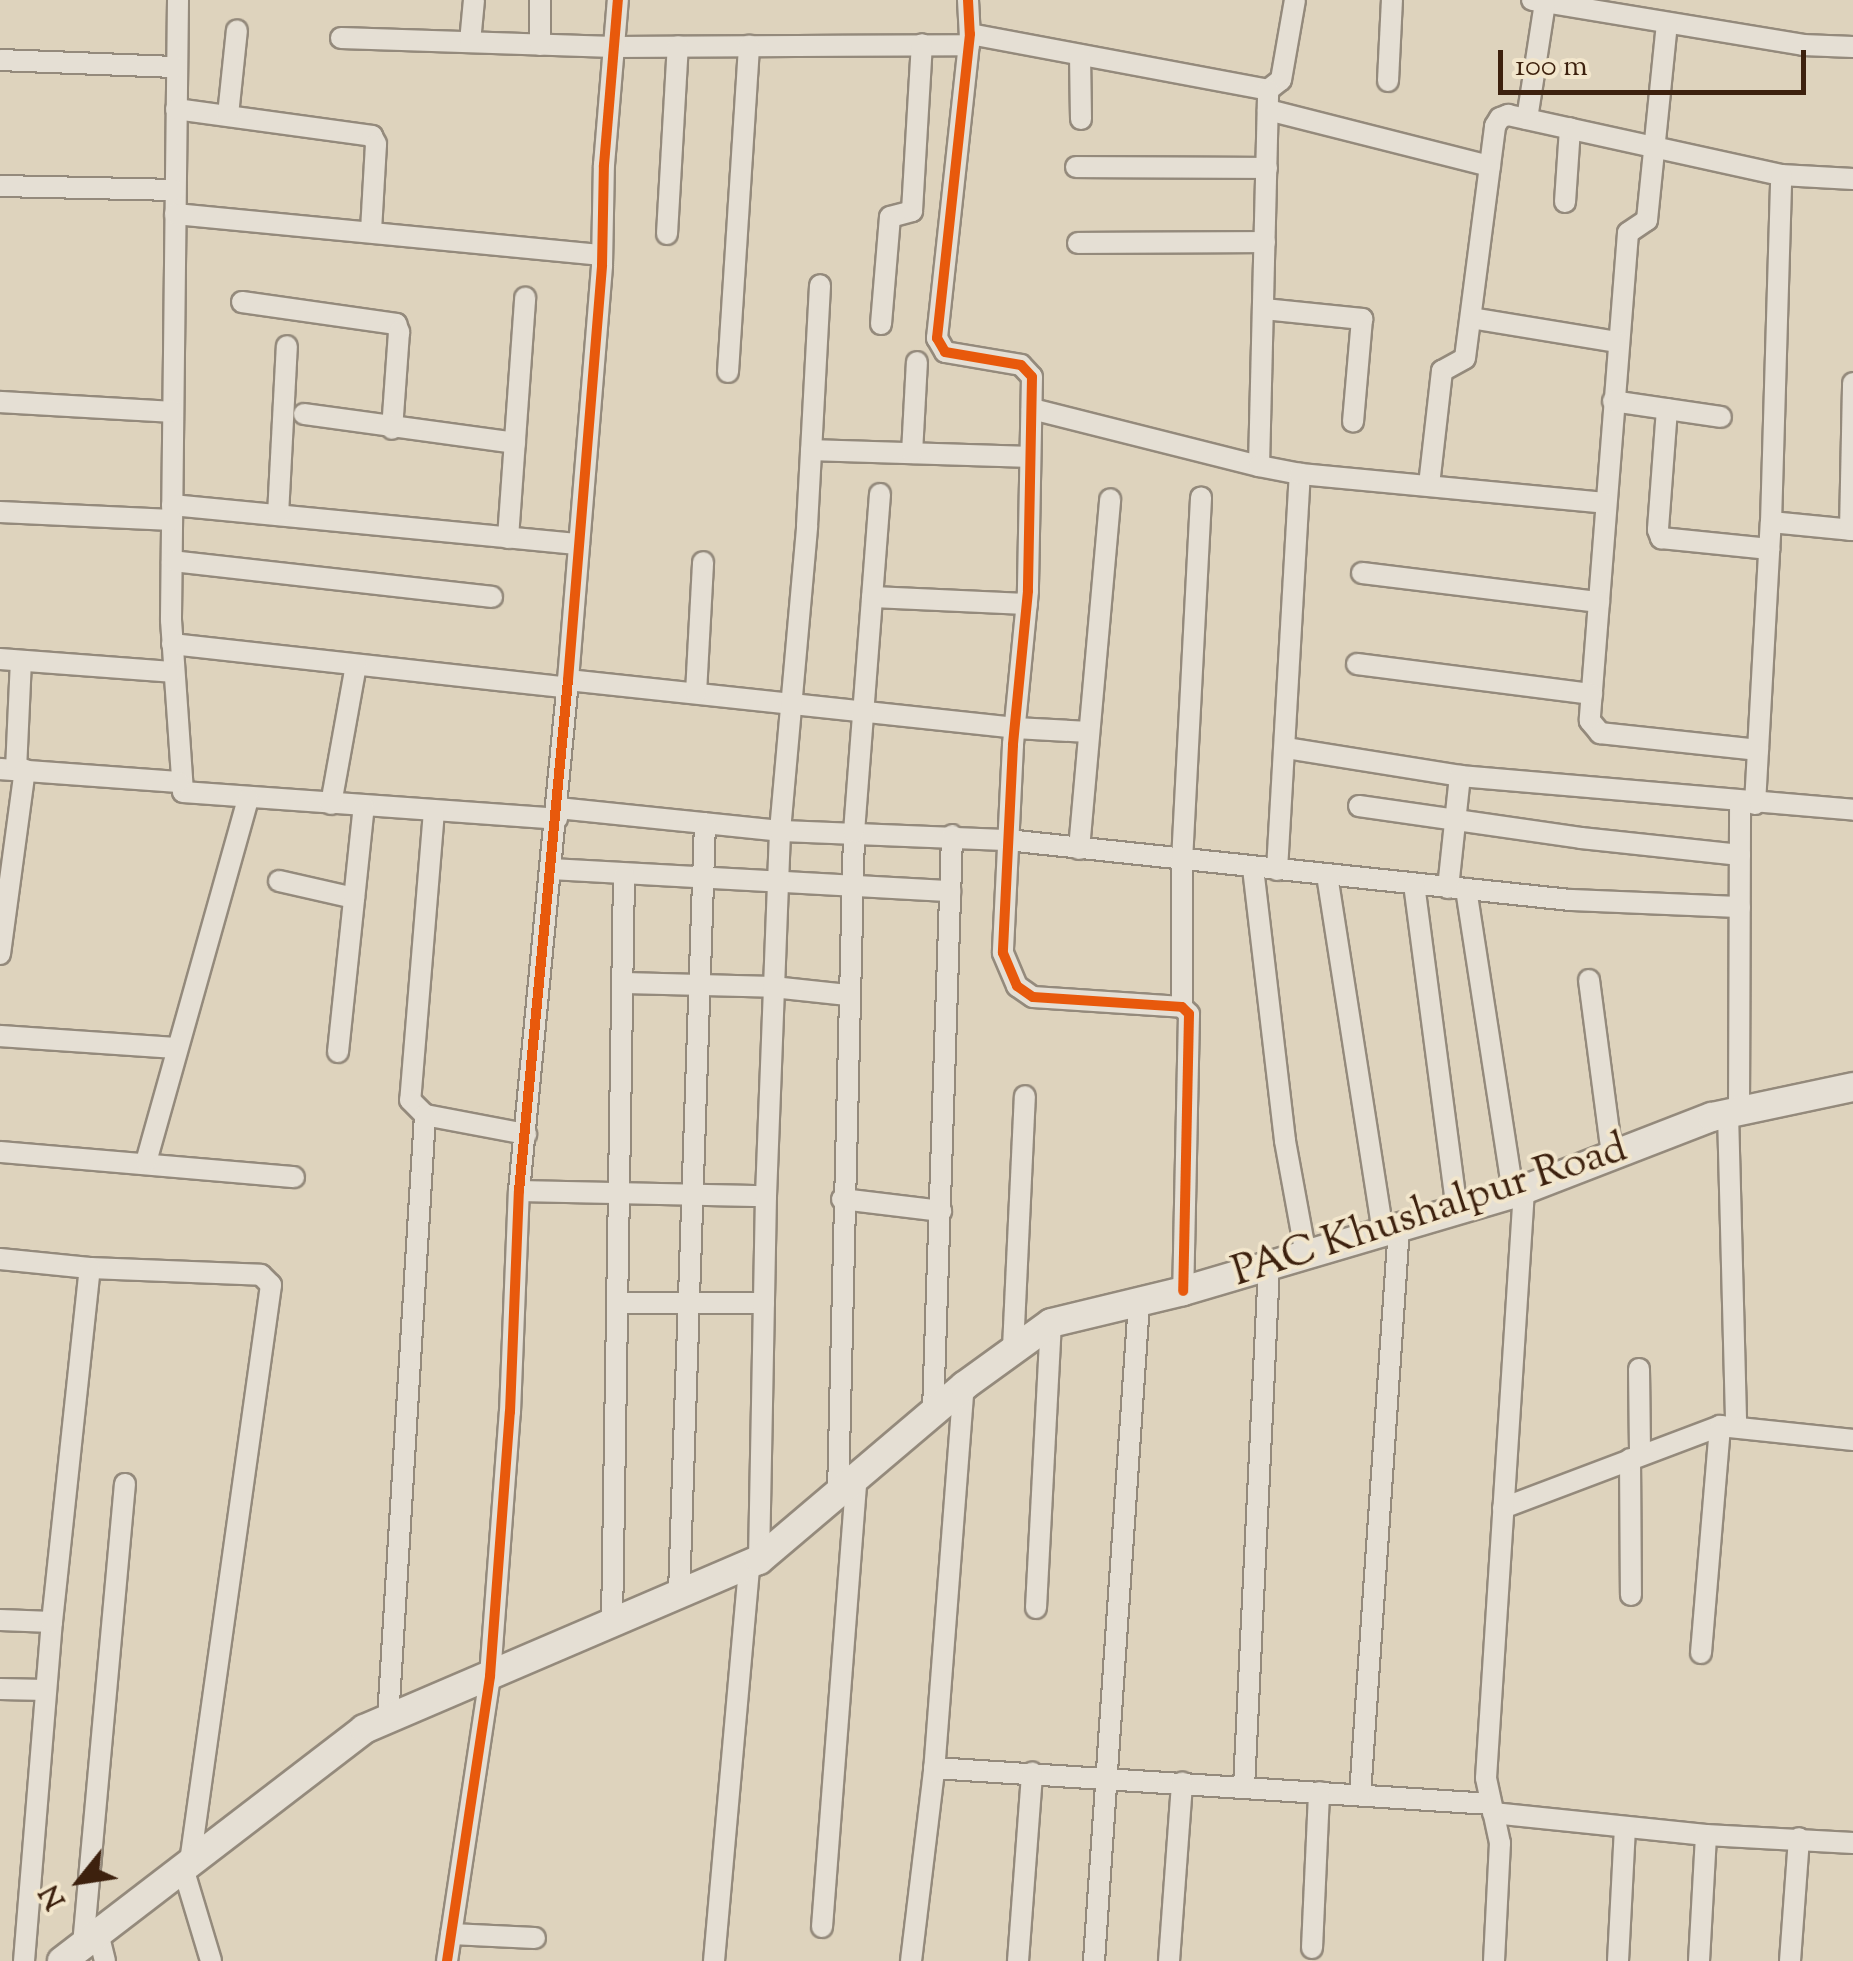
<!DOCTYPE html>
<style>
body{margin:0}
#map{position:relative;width:1853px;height:1961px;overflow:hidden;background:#ded3bd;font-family:"Sorts Mill Goudy",serif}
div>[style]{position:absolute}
.roads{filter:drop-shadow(2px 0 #948a7c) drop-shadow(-2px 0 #948a7c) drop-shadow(0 2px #948a7c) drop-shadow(0 -2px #948a7c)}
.minor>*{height:20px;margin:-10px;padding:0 10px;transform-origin:10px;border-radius:10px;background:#e5dfd4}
.secondary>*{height:28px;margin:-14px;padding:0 14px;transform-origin:14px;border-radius:14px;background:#e5dfd4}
.cycleway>*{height:10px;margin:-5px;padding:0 5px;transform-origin:5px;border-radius:5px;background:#e8590c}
span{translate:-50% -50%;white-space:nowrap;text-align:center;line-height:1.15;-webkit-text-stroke:8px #f2e6cc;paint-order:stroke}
.street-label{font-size:42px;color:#3d210e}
.north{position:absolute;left:30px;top:1831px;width:100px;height:100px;-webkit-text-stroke:8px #f2e6cc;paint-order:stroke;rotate:240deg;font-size:28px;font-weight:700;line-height:40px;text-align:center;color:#3d210e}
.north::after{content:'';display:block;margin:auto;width:35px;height:45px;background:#3d210e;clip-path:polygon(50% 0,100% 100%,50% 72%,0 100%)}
.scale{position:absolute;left:1498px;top:50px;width:308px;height:45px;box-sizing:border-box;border:5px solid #3d210e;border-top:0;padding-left:12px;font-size:30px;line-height:35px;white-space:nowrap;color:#3d210e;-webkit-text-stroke:8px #f2e6cc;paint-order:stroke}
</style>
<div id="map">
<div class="roads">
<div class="minor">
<i style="left:178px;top:0;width:620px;rotate:90.65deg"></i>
<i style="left:171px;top:620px;width:172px;rotate:86deg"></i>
<i style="left:183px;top:792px;width:375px;rotate:4.1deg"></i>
<i style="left:968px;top:0;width:34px;rotate:87deg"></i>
<i style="left:970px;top:34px;width:306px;rotate:96.2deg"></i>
<i style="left:937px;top:338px;width:16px;rotate:60deg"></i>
<i style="left:945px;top:352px;width:77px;rotate:9.7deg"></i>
<i style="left:1021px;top:365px;width:16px;rotate:47deg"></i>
<i style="left:1032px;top:377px;width:214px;rotate:91.1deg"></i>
<i style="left:1028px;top:591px;width:155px;rotate:95.6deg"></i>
<i style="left:1013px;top:745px;width:208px;rotate:92.8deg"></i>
<i style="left:1003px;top:953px;width:36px;rotate:67deg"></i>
<i style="left:1017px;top:986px;width:19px;rotate:35deg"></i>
<i style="left:1033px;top:997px;width:149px;rotate:3.8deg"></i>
<i style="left:1182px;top:1007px;width:10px;rotate:45deg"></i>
<i style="left:1189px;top:1014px;width:277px;rotate:91.2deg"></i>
<i style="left:1532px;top:0;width:275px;rotate:9.4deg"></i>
<i style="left:1803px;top:45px;width:50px;rotate:2.3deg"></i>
<i style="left:1667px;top:23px;width:198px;rotate:95.8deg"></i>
<i style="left:1647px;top:220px;width:23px;rotate:146deg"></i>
<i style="left:1628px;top:233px;width:489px;rotate:94.5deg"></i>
<i style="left:1590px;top:721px;width:16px;rotate:50deg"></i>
<i style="left:1600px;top:733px;width:159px;rotate:6.1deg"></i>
<i style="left:970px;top:34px;width:303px;rotate:10.6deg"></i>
<i style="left:1268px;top:90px;width:16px;rotate:-38deg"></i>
<i style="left:1281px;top:80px;width:81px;rotate:-80.1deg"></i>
<i style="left:341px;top:38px;width:273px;rotate:1.9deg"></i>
<i style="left:614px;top:47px;width:355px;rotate:-0.3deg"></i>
<i style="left:470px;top:42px;width:42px;rotate:-84.6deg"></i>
<i style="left:540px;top:45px;width:45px;rotate:-90deg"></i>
<i style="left:1080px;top:55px;width:64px;rotate:89.1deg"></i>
<i style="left:0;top:60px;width:177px;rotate:2.3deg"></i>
<i style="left:1388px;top:81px;width:81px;rotate:-87.2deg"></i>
<i style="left:176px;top:109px;width:198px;rotate:7.8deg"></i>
<i style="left:372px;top:136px;width:9px;rotate:63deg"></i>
<i style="left:376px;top:144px;width:88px;rotate:93.3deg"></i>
<i style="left:1268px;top:110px;width:229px;rotate:14.2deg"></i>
<i style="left:228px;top:115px;width:85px;rotate:-84deg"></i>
<i style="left:1527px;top:119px;width:117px;rotate:-81.2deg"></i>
<i style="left:1076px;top:167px;width:191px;rotate:0.3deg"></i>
<i style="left:0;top:186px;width:175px;rotate:1.3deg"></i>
<i style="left:1565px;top:202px;width:74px;rotate:-86.1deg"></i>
<i style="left:175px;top:214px;width:427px;rotate:5.5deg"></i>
<i style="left:667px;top:234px;width:188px;rotate:-86.7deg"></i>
<i style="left:1078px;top:243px;width:187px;rotate:-0.3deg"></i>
<i style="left:242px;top:302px;width:156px;rotate:8.1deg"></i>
<i style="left:396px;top:324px;width:9px;rotate:69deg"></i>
<i style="left:399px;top:332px;width:97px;rotate:94.1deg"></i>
<i style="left:1264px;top:309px;width:99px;rotate:5.8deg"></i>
<i style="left:1362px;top:319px;width:103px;rotate:95deg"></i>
<i style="left:1471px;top:318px;width:148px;rotate:9.3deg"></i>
<i style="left:881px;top:324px;width:107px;rotate:-85.2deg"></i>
<i style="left:890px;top:217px;width:23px;rotate:-15deg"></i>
<i style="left:912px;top:211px;width:167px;rotate:-86.6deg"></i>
<i style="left:728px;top:372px;width:327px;rotate:-86.3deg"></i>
<i style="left:1613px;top:401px;width:109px;rotate:8.4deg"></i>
<i style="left:0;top:402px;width:173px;rotate:3.3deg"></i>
<i style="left:1032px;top:409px;width:234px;rotate:14.1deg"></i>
<i style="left:1259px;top:466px;width:376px;rotate:-88.6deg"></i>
<i style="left:1667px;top:409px;width:121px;rotate:94.3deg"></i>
<i style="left:1658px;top:530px;width:9px;rotate:69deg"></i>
<i style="left:1661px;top:538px;width:109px;rotate:5.8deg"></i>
<i style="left:304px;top:414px;width:213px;rotate:7.8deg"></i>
<i style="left:811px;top:450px;width:219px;rotate:1.8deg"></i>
<i style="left:912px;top:453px;width:91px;rotate:-86.9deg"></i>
<i style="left:1259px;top:466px;width:42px;rotate:11deg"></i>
<i style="left:1429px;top:485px;width:115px;rotate:-83.5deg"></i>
<i style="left:1442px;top:371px;width:26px;rotate:-29deg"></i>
<i style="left:1465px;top:358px;width:234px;rotate:-82.6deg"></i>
<i style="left:1495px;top:126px;width:9px;rotate:-58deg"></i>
<i style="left:1500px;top:118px;width:9px;rotate:-21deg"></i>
<i style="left:1508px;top:115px;width:280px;rotate:12.4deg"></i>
<i style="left:1781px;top:175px;width:72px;rotate:3.2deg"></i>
<i style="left:172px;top:505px;width:409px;rotate:5.5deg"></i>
<i style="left:0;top:512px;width:172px;rotate:2.7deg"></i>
<i style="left:278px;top:515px;width:169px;rotate:-87deg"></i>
<i style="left:1771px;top:522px;width:82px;rotate:5.6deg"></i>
<i style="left:1850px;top:530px;width:147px;rotate:-88.8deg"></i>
<i style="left:508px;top:538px;width:241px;rotate:-85.9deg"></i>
<i style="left:172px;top:561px;width:322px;rotate:6.4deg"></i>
<i style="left:1362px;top:573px;width:239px;rotate:7deg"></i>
<i style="left:872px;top:597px;width:155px;rotate:2.6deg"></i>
<i style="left:172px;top:644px;width:398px;rotate:6.3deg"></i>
<i style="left:0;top:659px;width:172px;rotate:4.3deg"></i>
<i style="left:1357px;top:664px;width:237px;rotate:7.3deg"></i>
<i style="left:568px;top:680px;width:450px;rotate:6.1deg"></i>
<i style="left:1015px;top:728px;width:74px;rotate:3.1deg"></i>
<i style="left:696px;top:693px;width:131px;rotate:-86.9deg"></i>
<i style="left:1286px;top:748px;width:176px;rotate:9.1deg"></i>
<i style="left:1460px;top:776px;width:394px;rotate:4.9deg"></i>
<i style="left:0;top:769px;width:179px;rotate:4.2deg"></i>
<i style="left:16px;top:770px;width:109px;rotate:-87.4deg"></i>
<i style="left:331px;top:804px;width:141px;rotate:-79.8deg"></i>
<i style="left:1755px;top:804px;width:282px;rotate:-86.8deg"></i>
<i style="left:1771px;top:522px;width:347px;rotate:-88.3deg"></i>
<i style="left:1359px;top:806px;width:224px;rotate:8.2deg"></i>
<i style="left:1581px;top:838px;width:160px;rotate:6.1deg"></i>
<i style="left:558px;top:808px;width:223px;rotate:5.9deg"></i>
<i style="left:780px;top:831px;width:227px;rotate:2.3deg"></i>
<i style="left:1007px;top:840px;width:566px;rotate:6.08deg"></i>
<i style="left:1570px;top:900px;width:170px;rotate:2.4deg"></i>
<i style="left:434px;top:811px;width:290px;rotate:94.7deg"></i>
<i style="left:410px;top:1100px;width:21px;rotate:45deg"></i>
<i style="left:425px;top:1115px;width:103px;rotate:10.7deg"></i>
<i style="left:1079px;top:849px;width:351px;rotate:-84.9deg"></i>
<i style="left:1253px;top:868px;width:275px;rotate:83.3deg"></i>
<i style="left:1285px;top:1141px;width:116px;rotate:79.6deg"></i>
<i style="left:552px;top:869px;width:399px;rotate:3.2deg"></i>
<i style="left:1277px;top:870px;width:397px;rotate:-86.7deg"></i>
<i style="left:1300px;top:474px;width:307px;rotate:5.4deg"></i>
<i style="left:1327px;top:875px;width:361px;rotate:81.1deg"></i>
<i style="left:279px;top:881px;width:77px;rotate:12.8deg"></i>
<i style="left:1414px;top:884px;width:329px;rotate:82.5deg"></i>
<i style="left:1448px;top:888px;width:113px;rotate:-83.9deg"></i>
<i style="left:1466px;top:889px;width:309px;rotate:81.2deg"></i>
<i style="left:0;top:954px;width:186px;rotate:-82.3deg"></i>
<i style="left:1589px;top:980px;width:177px;rotate:82.5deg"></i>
<i style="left:625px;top:983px;width:148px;rotate:1.5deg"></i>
<i style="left:773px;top:987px;width:75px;rotate:6.1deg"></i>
<i style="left:1182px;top:1007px;width:146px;rotate:-90deg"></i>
<i style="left:1182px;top:861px;width:364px;rotate:-87deg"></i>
<i style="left:0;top:1036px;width:177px;rotate:3.9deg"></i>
<i style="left:338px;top:1052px;width:247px;rotate:-84deg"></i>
<i style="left:1739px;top:1111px;width:309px;rotate:-89.8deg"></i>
<i style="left:1728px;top:1113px;width:312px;rotate:88.5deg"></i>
<i style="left:0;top:1152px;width:295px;rotate:4.9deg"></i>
<i style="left:146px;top:1162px;width:377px;rotate:-74.3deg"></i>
<i style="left:519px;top:1191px;width:247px;rotate:1.2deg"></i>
<i style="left:842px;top:1199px;width:100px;rotate:6.9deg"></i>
<i style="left:0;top:1259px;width:90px;rotate:5.7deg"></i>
<i style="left:90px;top:1268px;width:171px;rotate:2.3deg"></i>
<i style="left:261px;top:1275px;width:14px;rotate:45deg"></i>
<i style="left:271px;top:1285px;width:583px;rotate:97.99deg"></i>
<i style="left:618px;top:1303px;width:146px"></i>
<i style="left:1013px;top:1348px;width:252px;rotate:-87.3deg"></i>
<i style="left:1639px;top:1369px;width:86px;rotate:89.3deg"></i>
<i style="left:933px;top:1412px;width:577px;rotate:-88.11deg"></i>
<i style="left:1630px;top:1459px;width:136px;rotate:89.6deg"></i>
<i style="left:838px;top:1493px;width:661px;rotate:-88.61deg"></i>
<i style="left:854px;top:832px;width:339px;rotate:-85.6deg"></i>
<i style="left:1503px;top:1508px;width:232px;rotate:-20.7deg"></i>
<i style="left:1720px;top:1426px;width:134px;rotate:6deg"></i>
<i style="left:759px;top:1560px;width:364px;rotate:-88.9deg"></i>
<i style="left:766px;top:1196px;width:365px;rotate:-87.8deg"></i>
<i style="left:780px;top:831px;width:306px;rotate:-84.9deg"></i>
<i style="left:807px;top:526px;width:241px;rotate:-86.9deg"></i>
<i style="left:679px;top:1594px;width:771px;rotate:-88.07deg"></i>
<i style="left:1036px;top:1608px;width:285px;rotate:-87deg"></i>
<i style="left:0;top:1620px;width:52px;rotate:2.2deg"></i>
<i style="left:612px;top:1623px;width:748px;rotate:-89.08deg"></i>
<i style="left:1701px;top:1653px;width:228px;rotate:-85.2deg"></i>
<i style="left:0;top:1689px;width:46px;rotate:1.2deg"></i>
<i style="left:388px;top:1719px;width:605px;rotate:-86.49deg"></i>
<i style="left:934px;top:1768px;width:557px;rotate:3.7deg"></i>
<i style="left:1244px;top:1787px;width:522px;rotate:-87.25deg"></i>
<i style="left:1360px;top:1795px;width:569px;rotate:-86.07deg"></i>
<i style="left:1493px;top:1813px;width:214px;rotate:5.9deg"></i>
<i style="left:1706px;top:1835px;width:147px;rotate:3.1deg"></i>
<i style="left:183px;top:1868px;width:97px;rotate:73.2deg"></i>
<i style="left:822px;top:1927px;width:451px;rotate:-85.6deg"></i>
<i style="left:98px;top:1933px;width:29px;rotate:76deg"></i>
<i style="left:451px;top:1934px;width:84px;rotate:2.7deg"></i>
<i style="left:83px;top:1945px;width:463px;rotate:-84.8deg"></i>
<i style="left:1312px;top:1948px;width:156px;rotate:-87.4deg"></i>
<i style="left:24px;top:1961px;width:340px;rotate:-85.3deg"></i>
<i style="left:52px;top:1622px;width:356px;rotate:-83.9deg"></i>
<i style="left:447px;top:1961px;width:288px;rotate:-81.4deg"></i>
<i style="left:490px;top:1676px;width:265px;rotate:-85.7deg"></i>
<i style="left:510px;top:1412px;width:221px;rotate:-87.7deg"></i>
<i style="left:519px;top:1191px;width:513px;rotate:-84.52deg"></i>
<i style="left:568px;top:680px;width:416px;rotate:-85.3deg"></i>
<i style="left:602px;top:265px;width:100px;rotate:-88.9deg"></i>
<i style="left:604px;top:165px;width:166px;rotate:-85.2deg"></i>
<i style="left:714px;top:1961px;width:398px;rotate:-84.9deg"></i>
<i style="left:911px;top:1961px;width:190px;rotate:-83.1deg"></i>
<i style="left:934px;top:1772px;width:387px;rotate:-85.6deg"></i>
<i style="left:1018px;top:1961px;width:189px;rotate:-85.7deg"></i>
<i style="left:1094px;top:1961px;width:661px;rotate:-86.09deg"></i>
<i style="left:1169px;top:1961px;width:179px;rotate:-85.8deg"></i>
<i style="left:1494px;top:1961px;width:118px;rotate:-87.1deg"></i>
<i style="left:1500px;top:1843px;width:66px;rotate:-102.2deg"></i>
<i style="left:1486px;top:1778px;width:589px;rotate:-86.3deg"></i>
<i style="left:1618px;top:1961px;width:133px;rotate:-87deg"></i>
<i style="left:1699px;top:1961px;width:126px;rotate:-86.8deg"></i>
<i style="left:1790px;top:1961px;width:123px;rotate:-85.8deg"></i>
</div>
<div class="secondary">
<i style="left:62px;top:1961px;width:381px;rotate:-37.5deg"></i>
<i style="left:364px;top:1729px;width:430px;rotate:-23.2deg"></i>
<i style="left:759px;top:1560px;width:269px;rotate:-40.3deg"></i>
<i style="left:964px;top:1386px;width:107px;rotate:-35.9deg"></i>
<i style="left:1051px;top:1323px;width:136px;rotate:-13.6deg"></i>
<i style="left:1183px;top:1291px;width:344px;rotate:-16.4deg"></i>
<i style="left:1513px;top:1194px;width:213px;rotate:-21.2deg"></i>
<i style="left:1712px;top:1117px;width:144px;rotate:-12deg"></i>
</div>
</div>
<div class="cycleway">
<i style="left:968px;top:0;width:34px;rotate:87deg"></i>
<i style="left:970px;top:34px;width:306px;rotate:96.2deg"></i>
<i style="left:937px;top:338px;width:16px;rotate:60deg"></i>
<i style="left:945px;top:352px;width:77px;rotate:9.7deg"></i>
<i style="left:1021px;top:365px;width:16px;rotate:47deg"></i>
<i style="left:1032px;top:377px;width:214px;rotate:91.1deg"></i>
<i style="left:1028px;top:591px;width:155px;rotate:95.6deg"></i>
<i style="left:1013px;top:745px;width:208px;rotate:92.8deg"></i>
<i style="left:1003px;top:953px;width:36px;rotate:67deg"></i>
<i style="left:1017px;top:986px;width:19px;rotate:35deg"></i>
<i style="left:1033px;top:997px;width:149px;rotate:3.8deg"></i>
<i style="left:1182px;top:1007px;width:10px;rotate:45deg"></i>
<i style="left:1189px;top:1014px;width:277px;rotate:91.2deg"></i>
<i style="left:447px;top:1961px;width:288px;rotate:-81.4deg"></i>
<i style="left:490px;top:1676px;width:265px;rotate:-85.7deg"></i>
<i style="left:510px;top:1412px;width:221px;rotate:-87.7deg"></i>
<i style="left:519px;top:1191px;width:513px;rotate:-84.52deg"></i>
<i style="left:568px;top:680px;width:416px;rotate:-85.3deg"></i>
<i style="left:602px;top:265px;width:100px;rotate:-88.9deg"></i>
<i style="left:604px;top:165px;width:166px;rotate:-85.2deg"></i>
</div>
<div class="street-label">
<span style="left:1430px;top:1212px;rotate:-18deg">PAC Khushalpur Road</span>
</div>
<div class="north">N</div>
<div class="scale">100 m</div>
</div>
